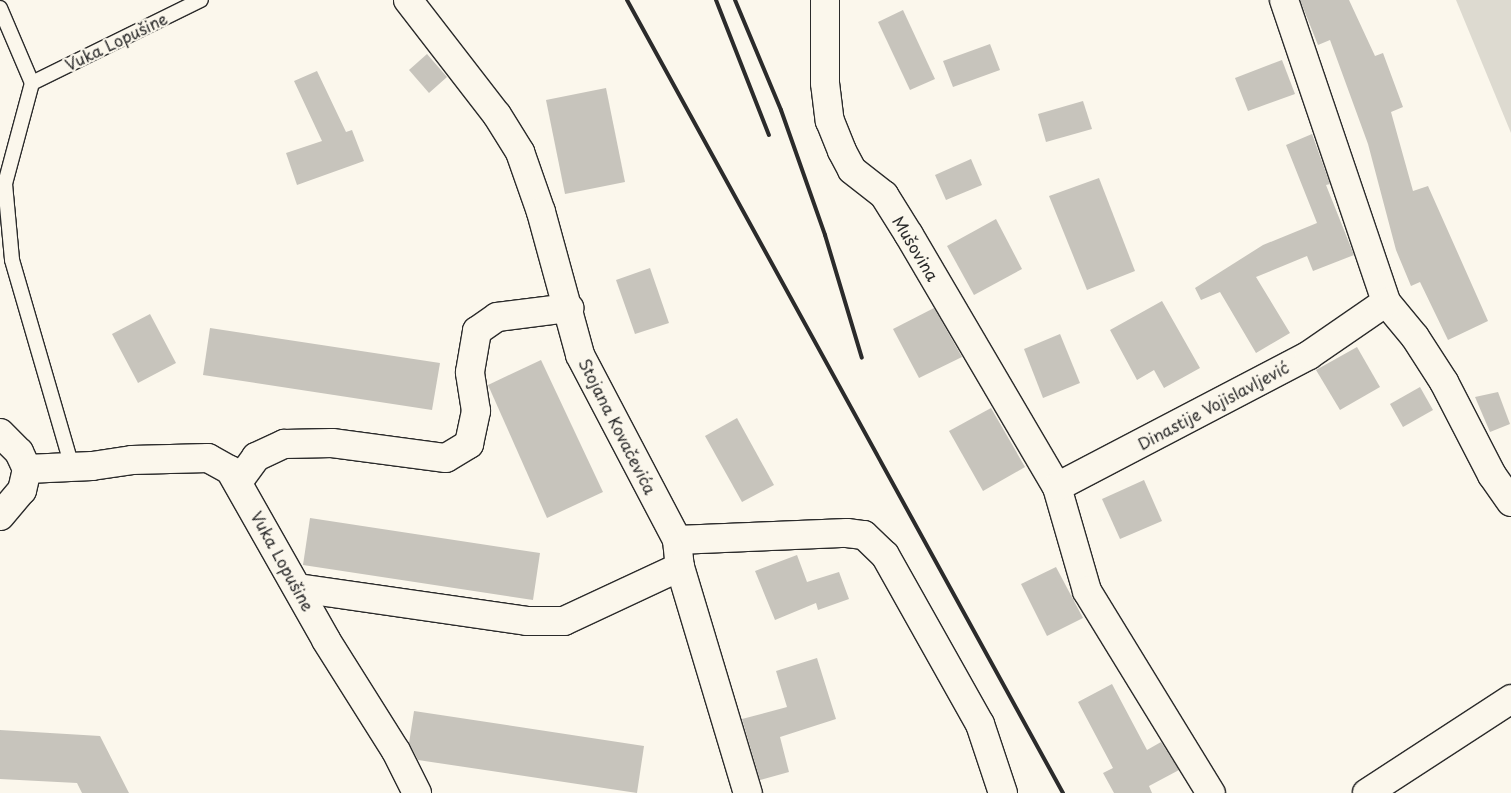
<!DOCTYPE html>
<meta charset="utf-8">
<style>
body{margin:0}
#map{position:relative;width:1511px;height:793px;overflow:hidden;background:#fbf7ec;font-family:"Playpen Sans",sans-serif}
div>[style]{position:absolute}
.green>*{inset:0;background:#dddad0}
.building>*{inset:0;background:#c7c4bc}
.roads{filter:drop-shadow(1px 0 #2b2b2b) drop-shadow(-1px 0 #2b2b2b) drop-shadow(0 1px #2b2b2b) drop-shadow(0 -1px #2b2b2b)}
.service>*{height:14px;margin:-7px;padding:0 7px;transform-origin:7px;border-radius:7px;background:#fbf7ec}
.minor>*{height:28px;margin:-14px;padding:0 14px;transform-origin:14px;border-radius:14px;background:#fbf7ec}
.rail>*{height:4px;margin:-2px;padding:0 2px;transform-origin:2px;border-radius:2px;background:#2b2b2b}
span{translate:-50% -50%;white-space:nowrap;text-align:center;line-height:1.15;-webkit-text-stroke:4.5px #fbf7ec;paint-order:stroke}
.street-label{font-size:16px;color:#2b2b2b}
</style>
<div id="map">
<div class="green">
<i style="clip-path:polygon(1456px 0,1511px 0,1511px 133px)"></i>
</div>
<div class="building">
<i style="clip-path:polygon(1300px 0,1349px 0,1375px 56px,1383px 53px,1403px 107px,1391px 112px,1413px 191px,1428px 186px,1488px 321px,1448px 340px,1420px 282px,1411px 286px,1396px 250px,1368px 144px,1330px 40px,1318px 45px)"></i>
<i style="clip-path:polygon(903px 10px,935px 79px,910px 90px,878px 22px)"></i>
<i style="clip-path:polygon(990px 44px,1000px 70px,953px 87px,943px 61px)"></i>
<i style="clip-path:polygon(427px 54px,447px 77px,429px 93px,409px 70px)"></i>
<i style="clip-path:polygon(1282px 60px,1295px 94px,1248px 111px,1235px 78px)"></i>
<i style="clip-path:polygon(317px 71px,346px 132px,352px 130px,364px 161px,297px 185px,286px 153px,322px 141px,294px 81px)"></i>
<i style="clip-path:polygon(606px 88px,625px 182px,565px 194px,546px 100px)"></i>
<i style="clip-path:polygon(1083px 101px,1092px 129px,1046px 142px,1038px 114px)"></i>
<i style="clip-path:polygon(1312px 134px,1330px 184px,1326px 185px,1354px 255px,1313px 271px,1307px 256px,1256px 277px,1290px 333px,1256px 353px,1220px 292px,1201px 300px,1195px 288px,1263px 245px,1317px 223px,1286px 145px)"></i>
<i style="clip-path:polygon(971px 159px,982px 185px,946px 200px,935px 175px)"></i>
<i style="clip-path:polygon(1099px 178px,1135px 271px,1087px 290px,1049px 196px)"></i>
<i style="clip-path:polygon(996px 219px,1022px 269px,974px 295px,947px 246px)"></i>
<i style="clip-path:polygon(650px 268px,669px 323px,635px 334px,616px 280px)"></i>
<i style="clip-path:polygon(1162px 301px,1200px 368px,1164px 388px,1154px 370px,1137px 380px,1110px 330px)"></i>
<i style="clip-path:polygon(934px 308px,962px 357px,919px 378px,893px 329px)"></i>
<i style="clip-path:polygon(150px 314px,176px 363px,138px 383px,112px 334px)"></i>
<i style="clip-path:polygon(210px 328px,440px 363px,432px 410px,203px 375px)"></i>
<i style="clip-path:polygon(1060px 334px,1080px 383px,1043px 398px,1024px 349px)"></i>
<i style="clip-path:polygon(1357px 347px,1380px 387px,1340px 410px,1316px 370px)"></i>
<i style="clip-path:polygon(541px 360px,603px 492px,547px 518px,488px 385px)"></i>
<i style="clip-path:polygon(1420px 387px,1433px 410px,1403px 427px,1390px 404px)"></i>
<i style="clip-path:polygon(1498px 392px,1510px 424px,1490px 432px,1475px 397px)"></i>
<i style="clip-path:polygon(991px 408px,1025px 467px,983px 491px,949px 431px)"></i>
<i style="clip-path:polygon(737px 418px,774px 485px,742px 502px,705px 436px)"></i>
<i style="clip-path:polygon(1144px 480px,1162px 521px,1120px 539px,1102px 499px)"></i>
<i style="clip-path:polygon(310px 518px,540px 553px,533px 600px,303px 565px)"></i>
<i style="clip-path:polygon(797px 555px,807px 582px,839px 572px,849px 599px,818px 610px,816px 603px,775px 620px,755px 571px)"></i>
<i style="clip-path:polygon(1056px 567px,1083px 618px,1047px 636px,1021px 584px)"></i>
<i style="clip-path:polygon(817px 658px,836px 719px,780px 737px,789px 772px,760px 780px,742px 719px,787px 707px,776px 671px)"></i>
<i style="clip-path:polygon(1112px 684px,1147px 750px,1161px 742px,1179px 770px,1149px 786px,1152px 793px,1114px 793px,1103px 773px,1113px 768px,1078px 702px)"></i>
<i style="clip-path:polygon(414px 711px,644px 746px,637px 793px,418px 760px,409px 743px)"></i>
<i style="clip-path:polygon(0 730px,100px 736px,129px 793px,82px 793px,77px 783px,0 779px)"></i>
</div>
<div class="roads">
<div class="service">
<i style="left:0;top:8px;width:82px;rotate:66.9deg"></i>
<i style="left:32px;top:83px;width:188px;rotate:-26.2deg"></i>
<i style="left:32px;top:83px;width:105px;rotate:105deg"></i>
<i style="left:5px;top:184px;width:76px;rotate:84.7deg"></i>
<i style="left:12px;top:260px;width:215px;rotate:73.8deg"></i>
</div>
<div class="minor">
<i style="left:408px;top:0;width:145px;rotate:52.3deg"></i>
<i style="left:497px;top:115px;width:44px;rotate:58.1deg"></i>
<i style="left:520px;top:152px;width:64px;rotate:70.7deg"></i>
<i style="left:541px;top:212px;width:148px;rotate:74.7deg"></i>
<i style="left:580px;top:355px;width:209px;rotate:62.3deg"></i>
<i style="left:677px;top:540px;width:27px;rotate:84deg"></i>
<i style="left:680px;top:567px;width:236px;rotate:73.3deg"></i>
<i style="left:825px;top:0;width:83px;rotate:90deg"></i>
<i style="left:825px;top:83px;width:38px;rotate:83deg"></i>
<i style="left:830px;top:121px;width:32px;rotate:68deg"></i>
<i style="left:842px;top:151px;width:21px;rotate:62deg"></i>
<i style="left:852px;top:170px;width:41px;rotate:38deg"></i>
<i style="left:884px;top:195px;width:47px;rotate:58deg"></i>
<i style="left:909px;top:235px;width:292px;rotate:59.6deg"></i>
<i style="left:1057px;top:487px;width:108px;rotate:73.9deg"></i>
<i style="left:1087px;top:591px;width:237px;rotate:58.5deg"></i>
<i style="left:1284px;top:0;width:319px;rotate:71.3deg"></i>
<i style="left:1386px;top:302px;width:45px;rotate:50.4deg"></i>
<i style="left:1415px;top:337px;width:54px;rotate:57.2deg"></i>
<i style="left:1444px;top:382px;width:105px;rotate:62.7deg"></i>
<i style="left:1492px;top:475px;width:33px;rotate:55deg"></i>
<i style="left:0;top:433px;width:27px;rotate:45deg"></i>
<i style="left:19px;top:452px;width:19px;rotate:65deg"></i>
<i style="left:27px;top:469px;width:22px;rotate:103deg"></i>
<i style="left:22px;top:490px;width:34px;rotate:130deg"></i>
<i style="left:27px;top:469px;width:65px;rotate:-2.6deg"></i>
<i style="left:92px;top:466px;width:40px;rotate:-8.5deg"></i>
<i style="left:132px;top:460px;width:76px;rotate:-1.5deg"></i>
<i style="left:208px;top:458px;width:25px;rotate:29deg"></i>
<i style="left:230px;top:470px;width:195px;rotate:60.5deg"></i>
<i style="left:326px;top:640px;width:131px;rotate:57.8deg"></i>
<i style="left:396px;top:751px;width:47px;rotate:63.4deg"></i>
<i style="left:238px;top:482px;width:31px;rotate:-54deg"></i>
<i style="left:256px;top:457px;width:31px;rotate:-25deg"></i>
<i style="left:284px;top:444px;width:48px;rotate:-1.2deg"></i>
<i style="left:332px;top:443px;width:115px;rotate:7.5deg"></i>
<i style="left:446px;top:458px;width:27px;rotate:-31deg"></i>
<i style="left:469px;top:444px;width:34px;rotate:-78deg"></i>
<i style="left:476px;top:411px;width:39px;rotate:-99deg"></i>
<i style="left:470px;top:372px;width:42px;rotate:-80.3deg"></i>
<i style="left:477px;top:331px;width:24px;rotate:-35deg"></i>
<i style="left:497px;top:317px;width:73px;rotate:-7.1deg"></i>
<i style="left:1057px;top:487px;width:284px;rotate:-27.6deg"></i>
<i style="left:1309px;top:355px;width:93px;rotate:-34.5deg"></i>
<i style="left:677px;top:540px;width:170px;rotate:-2.4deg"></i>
<i style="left:847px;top:533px;width:17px;rotate:7deg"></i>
<i style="left:864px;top:535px;width:29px;rotate:44deg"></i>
<i style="left:885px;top:555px;width:194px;rotate:60.7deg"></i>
<i style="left:980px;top:724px;width:73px;rotate:71.6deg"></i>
<i style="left:298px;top:588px;width:231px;rotate:8.2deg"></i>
<i style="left:527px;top:621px;width:37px"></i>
<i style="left:564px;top:621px;width:128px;rotate:-25deg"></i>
<i style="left:1367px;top:793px;width:172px;rotate:-33.1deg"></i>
</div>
</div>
<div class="rail">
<i style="left:627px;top:0;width:905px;rotate:61.2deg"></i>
<i style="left:716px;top:0;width:145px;rotate:68.6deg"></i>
<i style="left:735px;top:0;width:119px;rotate:67.3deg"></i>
<i style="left:781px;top:110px;width:133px;rotate:70.6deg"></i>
<i style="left:825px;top:235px;width:128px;rotate:73.3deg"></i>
</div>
<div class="street-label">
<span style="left:116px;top:41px;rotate:-26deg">Vuka Lopušine</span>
<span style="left:916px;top:248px;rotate:59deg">Mušovina</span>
<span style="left:1213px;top:405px;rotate:-28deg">Dinastije Vojislavljević</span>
<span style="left:618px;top:426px;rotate:63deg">Stojana Kovačevića</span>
<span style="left:283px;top:561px;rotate:61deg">Vuka Lopušine</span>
</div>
</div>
